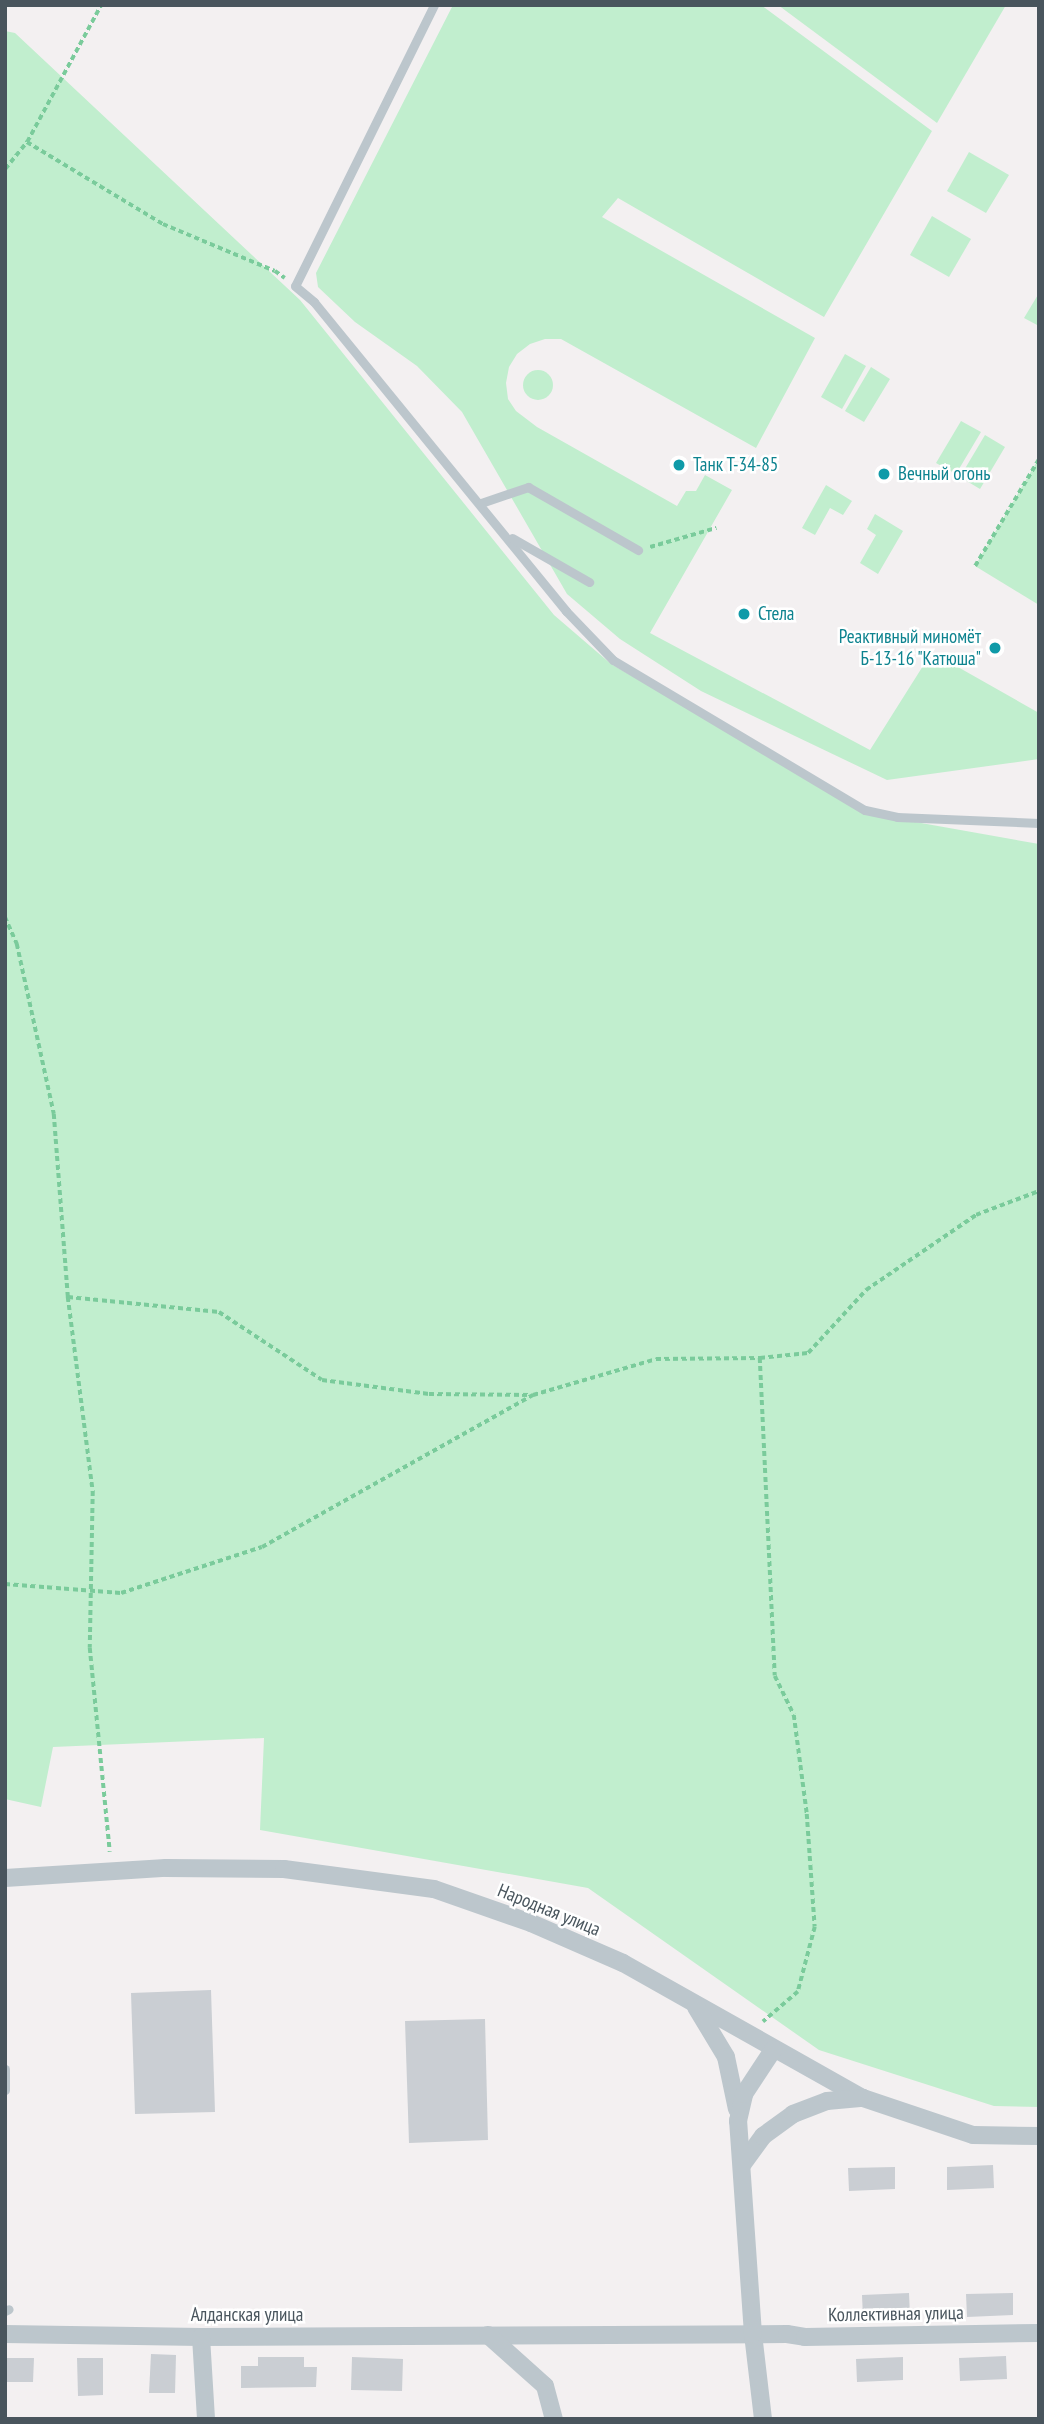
<!DOCTYPE html>
<meta charset="utf-8">
<style>
body{margin:0}
#map{position:relative;width:1044px;height:2424px;overflow:hidden;background:#f3f0f1;font-family:"PT Sans Narrow",sans-serif}
div>[style]{position:absolute}
.green>*{inset:0;background:#c1eece}
.round{border-radius:50%}
.building>*{inset:0;background:#caced3}
.path>*{height:3.5px;margin-top:-1.75px;transform-origin:0;background:repeating-linear-gradient(90deg,#7acb9b 0 5px,transparent 0 8.5px)}
.lane>*{height:9px;margin:-4.5px;padding:0 4.5px;transform-origin:4.5px;border-radius:4.5px;background:#bcc6cc}
.street>*{height:18px;margin:-9px;padding:0 9px;transform-origin:9px;border-radius:9px;background:#bcc6cc}
.dots>*{width:19px;height:19px;translate:-50% -50%;box-sizing:border-box;border:4px solid #fff;border-radius:50%}
span{translate:-50% -50%;white-space:nowrap;text-align:center;line-height:1.15;-webkit-text-stroke:5px #fff;paint-order:stroke}
.culture-label{font-size:19px;color:#0d838f}
.left{translate:0 -50%;text-align:left}
.right{translate:-100% -50%;text-align:right}
.street-label{font-size:19px;color:#49555d}
.frame{position:absolute;inset:0;border:7px solid #49555d;pointer-events:none}
</style>
<div id="map">
<div class="green">
<i style="clip-path:polygon(453px 5px,761px 5px,932px 131px,824px 317px,618px 198px,602px 217px,815px 338px,756px 448px,561px 339px,545px 339px,530px 344px,517px 354px,509px 367px,506px 383px,508px 399px,516px 411px,537px 427px,677px 506px,686px 491px,696px 491px,705px 475px,732px 490px,650px 633px,870px 750px,928px 658px,938px 664px,942px 658px,1039px 713px,1039px 759px,887px 780px,701px 691px,620px 639px,567px 594px,462px 412px,417px 366px,355px 322px,318px 287px,316px 273px)"></i>
<i style="clip-path:polygon(778px 5px,1006px 5px,937px 123px)"></i>
<i style="clip-path:polygon(5px 31px,15px 33px,300px 300px,554px 615px,611px 664px,876px 815px,1039px 844px,1039px 2107px,994px 2106px,819px 2050px,588px 1888px,260px 1830px,264px 1738px,53px 1747px,41px 1807px,5px 1799px)"></i>
<i style="clip-path:polygon(969px 152px,1009px 175px,986px 213px,947px 191px)"></i>
<i style="clip-path:polygon(932px 216px,971px 239px,949px 277px,910px 255px)"></i>
<i style="clip-path:polygon(1039px 293px,1039px 326px,1024px 318px)"></i>
<i style="clip-path:polygon(845px 354px,866px 366px,842px 409px,821px 397px)"></i>
<i style="clip-path:polygon(871px 367px,890px 379px,864px 422px,845px 411px)"></i>
<i class="round" style="left:523px;top:370px;width:30px;height:30px"></i>
<i style="clip-path:polygon(961px 421px,981px 432px,956px 474px,936px 463px)"></i>
<i style="clip-path:polygon(985px 435px,1005px 447px,980px 489px,960px 477px)"></i>
<i style="clip-path:polygon(1039px 458px,1039px 605px,975px 566px)"></i>
<i style="clip-path:polygon(826px 485px,852px 501px,843px 515px,830px 508px,815px 535px,802px 528px)"></i>
<i style="clip-path:polygon(875px 514px,903px 531px,878px 574px,860px 563px,876px 535px,867px 529px)"></i>
</div>
<div class="building">
<i style="clip-path:polygon(211px 1990px,215px 2112px,135px 2114px,131px 1993px)"></i>
<i style="clip-path:polygon(485px 2019px,488px 2140px,409px 2143px,405px 2021px)"></i>
<i style="clip-path:polygon(993px 2165px,994px 2188px,947px 2190px,947px 2167px)"></i>
<i style="clip-path:polygon(895px 2167px,895px 2189px,849px 2191px,848px 2168px)"></i>
<i style="clip-path:polygon(909px 2293px,910px 2316px,863px 2318px,862px 2295px)"></i>
<i style="clip-path:polygon(1013px 2293px,1013px 2315px,967px 2317px,966px 2294px)"></i>
<i style="clip-path:polygon(151px 2354px,176px 2355px,175px 2393px,149px 2393px)"></i>
<i style="clip-path:polygon(1006px 2356px,1007px 2379px,960px 2381px,959px 2358px)"></i>
<i style="clip-path:polygon(258px 2357px,304px 2357px,304px 2367px,317px 2367px,316px 2387px,241px 2388px,241px 2366px,258px 2366px)"></i>
<i style="clip-path:polygon(352px 2357px,403px 2359px,402px 2391px,351px 2390px)"></i>
<i style="clip-path:polygon(903px 2357px,903px 2380px,857px 2382px,856px 2359px)"></i>
<i style="clip-path:polygon(5px 2358px,34px 2358px,33px 2382px,5px 2382px)"></i>
<i style="clip-path:polygon(77px 2358px,103px 2358px,103px 2395px,78px 2396px)"></i>
</div>
<div class="path">
<i style="left:27px;top:142px;width:159px;rotate:31.1deg"></i>
<i style="left:163px;top:224px;width:121px;rotate:22.8deg"></i>
<i style="left:275px;top:271px;width:12px;rotate:35deg"></i>
<i style="left:5px;top:169px;width:35px;rotate:-51deg"></i>
<i style="left:27px;top:142px;width:156px;rotate:-61.6deg"></i>
<i style="left:650px;top:547px;width:69px;rotate:-16.1deg"></i>
<i style="left:975px;top:566px;width:125px;rotate:-59.1deg"></i>
<i style="left:5px;top:917px;width:30px;rotate:66deg"></i>
<i style="left:17px;top:944px;width:174px;rotate:77.7deg"></i>
<i style="left:54px;top:1114px;width:184px;rotate:85.6deg"></i>
<i style="left:68px;top:1297px;width:196px;rotate:82.7deg"></i>
<i style="left:93px;top:1491px;width:157px;rotate:91.1deg"></i>
<i style="left:90px;top:1648px;width:205px;rotate:84.4deg"></i>
<i style="left:68px;top:1297px;width:152px;rotate:5.7deg"></i>
<i style="left:219px;top:1312px;width:123px;rotate:33.4deg"></i>
<i style="left:322px;top:1380px;width:108px;rotate:7.5deg"></i>
<i style="left:429px;top:1394px;width:102px;rotate:0.6deg"></i>
<i style="left:760px;top:1358px;width:318px;rotate:87.3deg"></i>
<i style="left:775px;top:1676px;width:43px;rotate:64deg"></i>
<i style="left:794px;top:1715px;width:100px;rotate:82.5deg"></i>
<i style="left:807px;top:1814px;width:113px;rotate:86deg"></i>
<i style="left:815px;top:1927px;width:67px;rotate:104.7deg"></i>
<i style="left:798px;top:1992px;width:46px;rotate:139.4deg"></i>
<i style="left:5px;top:1584px;width:116px;rotate:4.4deg"></i>
<i style="left:121px;top:1593px;width:148px;rotate:-18.1deg"></i>
<i style="left:262px;top:1547px;width:311px;rotate:-29.3deg"></i>
<i style="left:533px;top:1395px;width:128px;rotate:-16.3deg"></i>
<i style="left:656px;top:1359px;width:104px;rotate:-0.6deg"></i>
<i style="left:760px;top:1358px;width:48px;rotate:-5.9deg"></i>
<i style="left:808px;top:1353px;width:86px;rotate:-47.4deg"></i>
<i style="left:866px;top:1290px;width:133px;rotate:-34.3deg"></i>
<i style="left:976px;top:1215px;width:67px;rotate:-20.9deg"></i>
</div>
<div class="lane">
<i style="left:434px;top:5px;width:313px;rotate:116.3deg"></i>
<i style="left:295px;top:286px;width:25px;rotate:40deg"></i>
<i style="left:314px;top:302px;width:399px;rotate:50.8deg"></i>
<i style="left:566px;top:611px;width:68px;rotate:46.2deg"></i>
<i style="left:613px;top:660px;width:293px;rotate:30.8deg"></i>
<i style="left:865px;top:810px;width:33px;rotate:12deg"></i>
<i style="left:897px;top:817px;width:142px;rotate:2.4deg"></i>
<i style="left:481px;top:503px;width:50px;rotate:-18.8deg"></i>
<i style="left:528px;top:487px;width:127px;rotate:29.8deg"></i>
<i style="left:512px;top:538px;width:89px;rotate:29.7deg"></i>
<i style="left:5px;top:2069px;width:21px;rotate:90deg"></i>
<i style="left:5px;top:2311px;width:4px;rotate:-27deg"></i>
</div>
<div class="street">
<i style="left:5px;top:1878px;width:161px;rotate:-3.6deg"></i>
<i style="left:166px;top:1868px;width:118px;rotate:0.5deg"></i>
<i style="left:284px;top:1869px;width:151px;rotate:7.6deg"></i>
<i style="left:434px;top:1889px;width:103px;rotate:19.3deg"></i>
<i style="left:531px;top:1923px;width:100px;rotate:23.5deg"></i>
<i style="left:623px;top:1963px;width:275px;rotate:29.4deg"></i>
<i style="left:863px;top:2098px;width:116px;rotate:18.6deg"></i>
<i style="left:973px;top:2135px;width:66px;rotate:0.9deg"></i>
<i style="left:696px;top:2007px;width:58px;rotate:59deg"></i>
<i style="left:726px;top:2057px;width:53px;rotate:78.1deg"></i>
<i style="left:742px;top:2165px;width:36px;rotate:-54deg"></i>
<i style="left:763px;top:2136px;width:37px;rotate:-36deg"></i>
<i style="left:793px;top:2114px;width:36px;rotate:-21deg"></i>
<i style="left:827px;top:2101px;width:36px;rotate:-5deg"></i>
<i style="left:5px;top:2334px;width:196px;rotate:0.9deg"></i>
<i style="left:201px;top:2337px;width:586px;rotate:-0.29deg"></i>
<i style="left:787px;top:2334px;width:18px;rotate:9deg"></i>
<i style="left:805px;top:2337px;width:234px;rotate:-1deg"></i>
<i style="left:488px;top:2335px;width:76px;rotate:41.8deg"></i>
<i style="left:545px;top:2386px;width:34px;rotate:75deg"></i>
<i style="left:201px;top:2337px;width:82px;rotate:86.5deg"></i>
<i style="left:763px;top:2419px;width:86px;rotate:-96.7deg"></i>
<i style="left:753px;top:2334px;width:214px;rotate:-94deg"></i>
<i style="left:738px;top:2121px;width:28px;rotate:-77deg"></i>
<i style="left:744px;top:2094px;width:53px;rotate:-56.6deg"></i>
</div>
<div class="dots">
<i style="left:679px;top:465px;background:#0f9aa8"></i>
<i style="left:884px;top:474px;background:#0f9aa8"></i>
<i style="left:744px;top:614px;background:#0f9aa8"></i>
<i style="left:995px;top:648px;background:#0f9aa8"></i>
</div>
<div class="culture-label">
<span class="left" style="left:693px;top:465px">Танк Т-34-85</span>
<span class="left" style="left:898px;top:474px">Вечный огонь</span>
<span class="left" style="left:758px;top:614px">Стела</span>
<span class="right" style="left:981px;top:648px">Реактивный миномёт<br>Б-13-16 "Катюша"</span>
</div>
<div class="street-label">
<span style="left:549px;top:1910px;rotate:22deg">Народная улица</span>
<span style="left:896px;top:2314px;rotate:-1deg">Коллективная улица</span>
<span style="left:247px;top:2315px">Алданская улица</span>
</div>
<div class="frame"></div>
</div>
